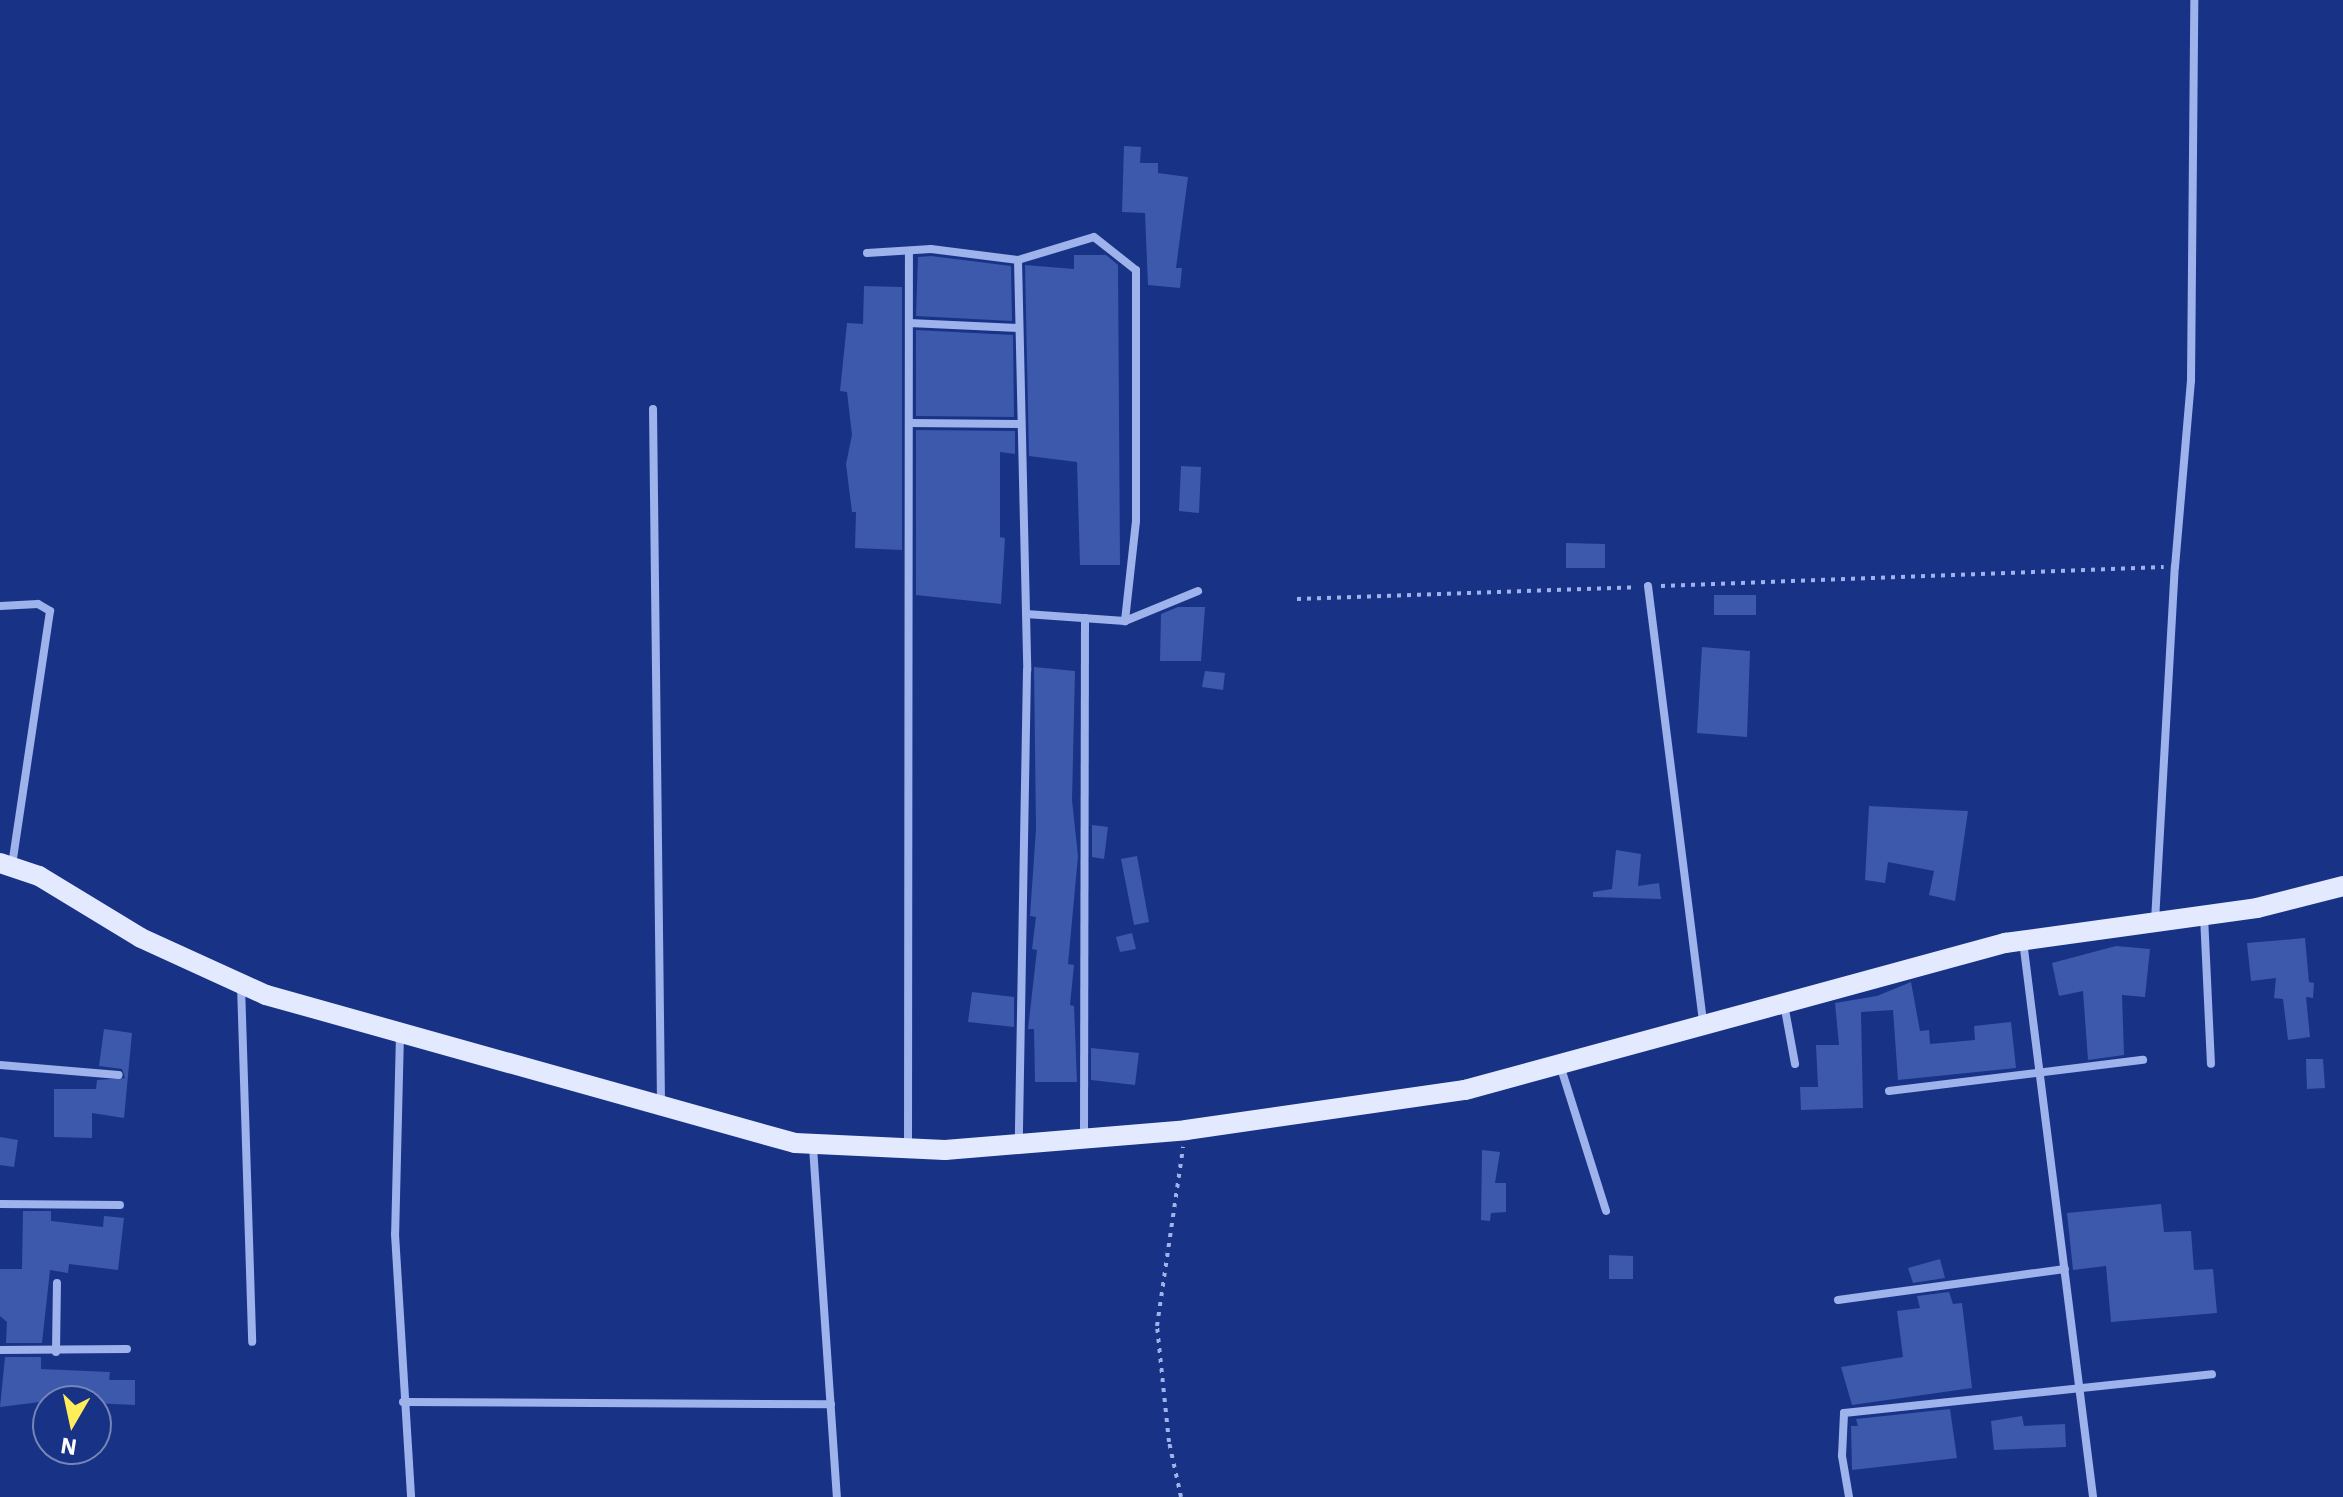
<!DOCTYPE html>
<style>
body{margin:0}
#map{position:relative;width:2343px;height:1497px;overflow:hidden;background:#183385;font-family:"IBM Plex Sans",sans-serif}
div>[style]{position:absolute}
.building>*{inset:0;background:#3d59ac}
.path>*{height:4px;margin-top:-2px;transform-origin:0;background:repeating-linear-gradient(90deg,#9eb2ec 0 4px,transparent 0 10px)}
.street>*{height:8px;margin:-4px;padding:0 4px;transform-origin:4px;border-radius:4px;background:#9eb2ec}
.primary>*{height:20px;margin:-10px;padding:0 10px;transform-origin:10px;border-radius:10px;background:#e3e9ff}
span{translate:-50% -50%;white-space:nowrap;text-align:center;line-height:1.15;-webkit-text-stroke:8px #183385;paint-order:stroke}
.north{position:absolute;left:32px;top:1385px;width:80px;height:80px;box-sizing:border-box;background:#183385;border:2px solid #7485b6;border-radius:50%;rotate:189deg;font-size:22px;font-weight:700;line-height:32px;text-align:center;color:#fff}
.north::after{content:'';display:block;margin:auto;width:28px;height:36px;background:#ffee59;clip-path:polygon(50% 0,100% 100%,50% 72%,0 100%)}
</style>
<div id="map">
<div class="building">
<i style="clip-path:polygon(1124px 146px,1141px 147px,1140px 163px,1158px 163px,1158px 173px,1188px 177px,1176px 268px,1182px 268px,1180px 288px,1148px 285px,1145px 213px,1122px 212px)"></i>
<i style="clip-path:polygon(1074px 255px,1106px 255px,1118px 265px,1120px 565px,1080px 565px,1077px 462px,1029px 456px,1025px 265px,1074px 269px)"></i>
<i style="clip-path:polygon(931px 256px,1011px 266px,1012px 321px,916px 316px,918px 257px)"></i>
<i style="clip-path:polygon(864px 286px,902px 287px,902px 550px,855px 548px,856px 512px,852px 512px,846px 464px,852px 435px,847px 392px,840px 391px,847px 323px,863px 324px)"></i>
<i style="clip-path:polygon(916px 330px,1013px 335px,1014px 417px,916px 416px)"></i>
<i style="clip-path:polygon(916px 430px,1015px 431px,1015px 454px,1000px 452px,1000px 537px,1005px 538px,1001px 604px,916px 595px)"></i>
<i style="clip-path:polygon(1181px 466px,1201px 467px,1199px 513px,1179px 511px)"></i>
<i style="clip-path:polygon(1566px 543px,1605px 544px,1605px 568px,1566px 568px)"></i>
<i style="clip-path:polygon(1714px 595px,1756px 595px,1756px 615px,1714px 615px)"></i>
<i style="clip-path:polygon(1178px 607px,1205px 607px,1201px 661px,1160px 661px,1161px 614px)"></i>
<i style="clip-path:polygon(1702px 647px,1750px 651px,1747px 737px,1697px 733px)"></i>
<i style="clip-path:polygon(1034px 667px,1075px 671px,1072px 800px,1078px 856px,1068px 964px,1074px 965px,1070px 1005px,1074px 1006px,1077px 1082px,1035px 1082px,1034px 1029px,1028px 1029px,1037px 950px,1032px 949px,1036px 917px,1030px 916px,1036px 829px)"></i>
<i style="clip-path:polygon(1205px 671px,1225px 673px,1223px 690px,1202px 687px)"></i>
<i style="clip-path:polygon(1869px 806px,1968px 811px,1955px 901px,1929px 895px,1934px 871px,1888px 862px,1885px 883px,1865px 880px)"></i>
<i style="clip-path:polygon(1092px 825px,1108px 827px,1104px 859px,1092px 857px)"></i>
<i style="clip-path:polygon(1616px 850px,1641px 854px,1638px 886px,1659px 883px,1661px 899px,1593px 897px,1593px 892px,1612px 889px)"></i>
<i style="clip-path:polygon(1137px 856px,1149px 922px,1134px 925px,1121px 859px)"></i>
<i style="clip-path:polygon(1132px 933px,1136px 949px,1120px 952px,1116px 937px)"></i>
<i style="clip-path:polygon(2305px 938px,2309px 982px,2314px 983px,2313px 998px,2306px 997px,2310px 1037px,2288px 1040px,2283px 999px,2274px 998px,2276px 978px,2251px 981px,2247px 943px)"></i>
<i style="clip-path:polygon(2116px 946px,2150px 949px,2145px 997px,2122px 995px,2124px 1055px,2088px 1060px,2083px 991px,2059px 996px,2052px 963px)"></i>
<i style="clip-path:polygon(1911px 982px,1920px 1031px,1929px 1030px,1930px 1044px,1975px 1040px,1974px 1026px,2011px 1022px,2016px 1068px,1898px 1080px,1893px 1010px,1861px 1012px,1863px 1108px,1801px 1110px,1800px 1087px,1818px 1087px,1816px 1045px,1839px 1045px,1835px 1003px,1877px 996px)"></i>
<i style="clip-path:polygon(972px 992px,1014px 997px,1014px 1027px,968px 1022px)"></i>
<i style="clip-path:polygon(104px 1029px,132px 1033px,124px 1118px,92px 1113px,92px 1138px,54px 1137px,54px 1089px,96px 1089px,97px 1080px,125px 1078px,122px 1069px,99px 1066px)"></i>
<i style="clip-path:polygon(1091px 1048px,1139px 1053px,1135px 1085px,1091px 1080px)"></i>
<i style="clip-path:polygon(2306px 1059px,2323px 1059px,2325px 1088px,2307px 1089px)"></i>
<i style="clip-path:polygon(0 1137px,18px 1140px,14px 1167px,0 1165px)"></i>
<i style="clip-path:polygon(1482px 1150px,1500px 1152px,1495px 1183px,1506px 1183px,1506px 1212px,1491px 1213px,1490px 1221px,1481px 1220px)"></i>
<i style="clip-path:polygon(2161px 1204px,2164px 1232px,2191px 1231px,2194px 1270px,2213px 1269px,2217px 1313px,2111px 1322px,2106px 1266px,2073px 1270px,2067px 1213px)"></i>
<i style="clip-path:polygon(23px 1211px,51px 1211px,51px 1221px,103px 1227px,104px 1216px,124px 1218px,118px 1270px,69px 1264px,68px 1273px,50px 1270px,42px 1343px,6px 1343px,7px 1322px,0 1316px,0 1269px,22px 1269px)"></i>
<i style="clip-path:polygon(1609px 1255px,1633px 1256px,1633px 1279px,1609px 1279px)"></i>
<i style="clip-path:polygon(1940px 1259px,1945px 1278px,1913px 1283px,1908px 1268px)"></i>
<i style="clip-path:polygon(1949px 1292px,1953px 1304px,1962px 1303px,1972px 1388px,1852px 1405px,1841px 1367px,1903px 1357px,1897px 1311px,1920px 1308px,1917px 1296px)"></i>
<i style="clip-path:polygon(5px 1357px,41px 1357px,41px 1369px,110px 1372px,109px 1380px,135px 1380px,135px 1405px,48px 1401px,0 1407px)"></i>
<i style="clip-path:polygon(1950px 1409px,1957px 1458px,1852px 1470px,1851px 1426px,1858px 1426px,1856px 1419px)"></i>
<i style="clip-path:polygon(2022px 1416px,2024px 1426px,2065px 1424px,2066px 1447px,1994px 1450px,1991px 1421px)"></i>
</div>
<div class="path">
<i style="left:1661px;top:586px;width:503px;rotate:-2.16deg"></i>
<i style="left:1297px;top:599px;width:340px;rotate:-2deg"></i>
<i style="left:1181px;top:1497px;width:56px;rotate:-102.3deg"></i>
<i style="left:1169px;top:1442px;width:117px;rotate:-95.9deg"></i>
<i style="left:1157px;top:1326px;width:181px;rotate:-81.7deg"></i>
</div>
<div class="street">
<i style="left:867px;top:253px;width:64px;rotate:-3.6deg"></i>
<i style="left:931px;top:249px;width:88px;rotate:7.2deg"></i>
<i style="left:1018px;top:260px;width:79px;rotate:-16.8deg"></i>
<i style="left:1094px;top:237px;width:53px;rotate:38.2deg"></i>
<i style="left:1136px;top:270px;width:251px;rotate:90deg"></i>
<i style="left:1136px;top:521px;width:101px;rotate:96.3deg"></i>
<i style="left:1018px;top:260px;width:410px;rotate:88.7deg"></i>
<i style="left:1027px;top:670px;width:473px;rotate:91deg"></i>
<i style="left:909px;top:323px;width:109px;rotate:2.6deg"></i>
<i style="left:653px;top:409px;width:694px;rotate:89.34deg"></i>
<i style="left:909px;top:423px;width:110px;rotate:0.5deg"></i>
<i style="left:1648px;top:586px;width:441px;rotate:82.8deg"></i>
<i style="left:0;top:606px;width:38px;rotate:-3deg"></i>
<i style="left:38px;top:604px;width:14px;rotate:30deg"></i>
<i style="left:50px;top:611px;width:258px;rotate:98.5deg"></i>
<i style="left:1026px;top:614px;width:99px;rotate:4deg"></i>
<i style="left:1125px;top:621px;width:79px;rotate:-22.3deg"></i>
<i style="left:2204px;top:916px;width:148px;rotate:87.3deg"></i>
<i style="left:2155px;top:921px;width:355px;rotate:-86.8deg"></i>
<i style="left:2175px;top:567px;width:187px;rotate:-85.1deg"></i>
<i style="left:2191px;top:381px;width:381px;rotate:-89.5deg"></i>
<i style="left:2023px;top:941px;width:560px;rotate:82.82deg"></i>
<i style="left:241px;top:985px;width:357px;rotate:88.2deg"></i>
<i style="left:1784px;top:1004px;width:61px;rotate:79.6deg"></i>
<i style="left:400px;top:1034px;width:200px;rotate:91.4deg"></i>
<i style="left:395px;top:1234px;width:263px;rotate:86.5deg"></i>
<i style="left:0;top:1065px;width:119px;rotate:4.8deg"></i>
<i style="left:1560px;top:1065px;width:153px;rotate:72.5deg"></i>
<i style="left:1889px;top:1091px;width:256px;rotate:-7deg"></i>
<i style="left:1084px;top:1138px;width:520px;rotate:-89.89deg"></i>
<i style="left:813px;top:1147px;width:351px;rotate:86.1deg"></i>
<i style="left:908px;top:1148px;width:896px;rotate:-89.94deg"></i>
<i style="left:0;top:1204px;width:120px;rotate:0.5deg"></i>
<i style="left:1838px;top:1300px;width:229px;rotate:-7.8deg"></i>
<i style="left:0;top:1350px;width:127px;rotate:-0.5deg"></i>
<i style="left:56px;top:1352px;width:69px;rotate:-89.2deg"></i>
<i style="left:403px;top:1402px;width:428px;rotate:0.3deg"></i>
<i style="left:1849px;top:1497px;width:42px;rotate:-99.7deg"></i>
<i style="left:1842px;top:1456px;width:43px;rotate:-87.3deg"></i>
<i style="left:1844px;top:1413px;width:370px;rotate:-6deg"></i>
</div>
<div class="primary">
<i style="left:0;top:863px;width:41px;rotate:18.4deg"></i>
<i style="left:39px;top:876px;width:119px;rotate:31.3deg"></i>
<i style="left:141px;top:938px;width:137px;rotate:24.5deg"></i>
<i style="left:266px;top:995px;width:549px;rotate:15.63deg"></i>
<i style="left:795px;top:1143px;width:150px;rotate:2.7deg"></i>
<i style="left:945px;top:1150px;width:242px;rotate:-4.7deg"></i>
<i style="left:1186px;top:1130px;width:282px;rotate:-8.2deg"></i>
<i style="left:1465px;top:1090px;width:560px;rotate:-15.23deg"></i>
<i style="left:2005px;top:943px;width:254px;rotate:-7.9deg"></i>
<i style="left:2257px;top:908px;width:89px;rotate:-14.3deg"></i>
</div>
<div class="north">N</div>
</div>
